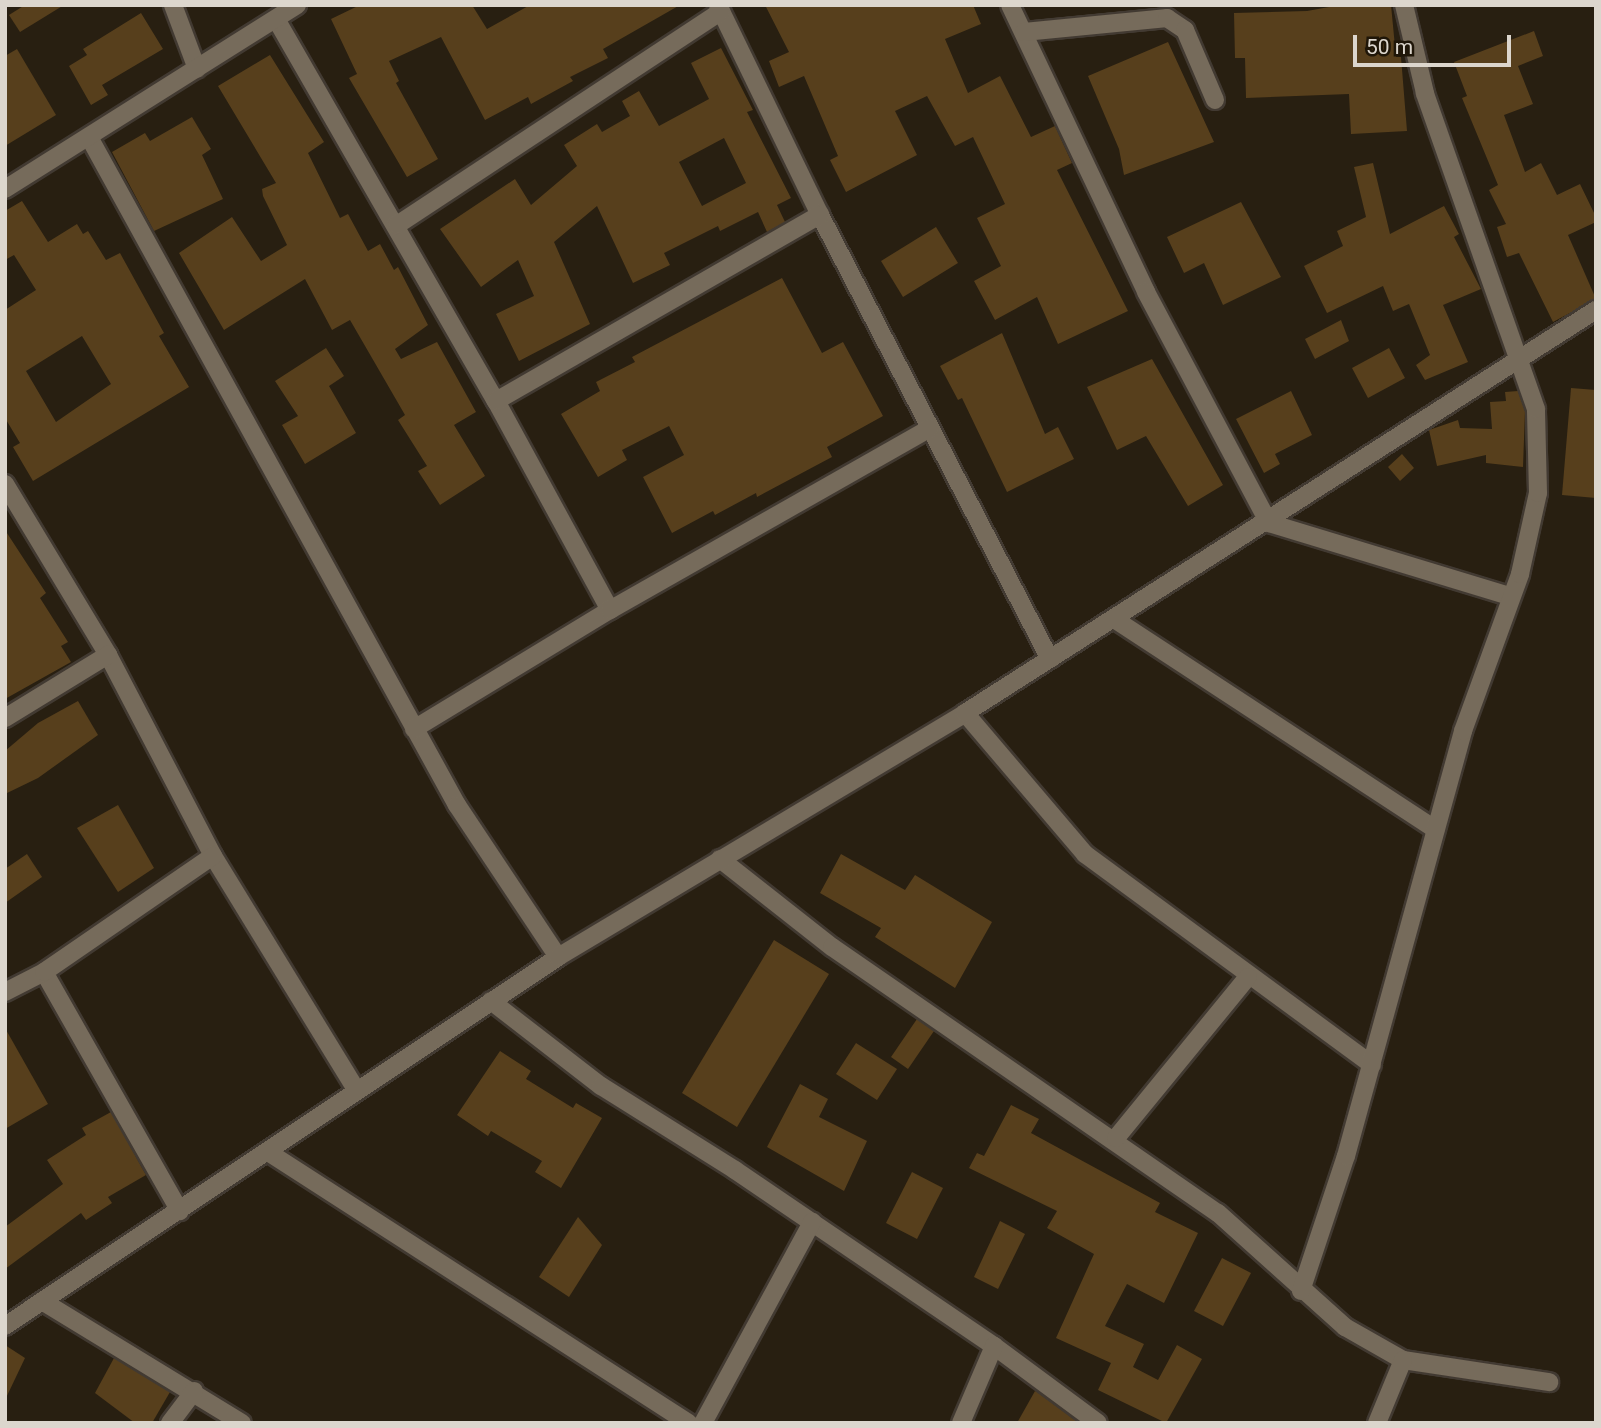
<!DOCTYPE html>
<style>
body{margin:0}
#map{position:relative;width:1601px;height:1428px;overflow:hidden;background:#281f11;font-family:Roboto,sans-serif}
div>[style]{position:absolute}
.building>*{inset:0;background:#573f1c}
.roads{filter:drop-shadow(2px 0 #423a32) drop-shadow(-2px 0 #423a32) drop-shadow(0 2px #423a32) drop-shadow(0 -2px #423a32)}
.minor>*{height:18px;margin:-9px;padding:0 9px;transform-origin:9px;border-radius:9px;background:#766b5b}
span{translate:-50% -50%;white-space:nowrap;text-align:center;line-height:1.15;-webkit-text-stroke:5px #1f1608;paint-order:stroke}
.frame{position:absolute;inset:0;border:7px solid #dcd6cd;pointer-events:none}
.scale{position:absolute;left:1353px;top:35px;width:158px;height:32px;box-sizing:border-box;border:4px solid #dcd6cd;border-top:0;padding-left:9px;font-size:21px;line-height:24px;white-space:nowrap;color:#dcd6cd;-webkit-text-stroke:5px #1f1608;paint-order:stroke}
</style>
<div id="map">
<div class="building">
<i style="clip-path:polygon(25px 5px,64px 5px,20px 32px,9px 15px)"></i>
<i style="clip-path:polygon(360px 5px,472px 5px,487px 29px,530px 5px,680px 5px,603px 49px,608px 58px,570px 77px,573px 81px,531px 104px,528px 97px,485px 120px,441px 37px,389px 61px,399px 81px,396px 83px,438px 159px,407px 177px,349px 78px,357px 74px,331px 19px)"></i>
<i style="clip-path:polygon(765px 5px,973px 5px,981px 24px,945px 39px,968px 93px,1000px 76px,1031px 137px,1055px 126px,1072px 163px,1057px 170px,1128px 311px,1058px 344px,1037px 297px,995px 320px,974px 281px,1001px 266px,977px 218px,1005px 204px,973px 137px,955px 146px,927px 96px,895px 111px,917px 155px,846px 192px,830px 160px,838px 156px,804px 76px,779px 87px,769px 61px,789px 52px)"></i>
<i style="clip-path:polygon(1340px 5px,1391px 5px,1396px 57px,1401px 57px,1407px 131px,1351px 134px,1349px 94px,1246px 98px,1245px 58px,1235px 58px,1234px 13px,1307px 11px)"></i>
<i style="clip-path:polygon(141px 13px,163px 49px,102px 85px,108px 95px,91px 105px,69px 66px,87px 55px,83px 49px)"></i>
<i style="clip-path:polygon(1534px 31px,1543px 56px,1518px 66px,1533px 104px,1504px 115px,1525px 172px,1541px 163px,1557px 195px,1580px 184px,1596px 217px,1596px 222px,1568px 235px,1596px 299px,1553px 322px,1519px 253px,1507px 257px,1497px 227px,1506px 224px,1489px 190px,1498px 185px,1462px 98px,1467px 96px,1454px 62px)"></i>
<i style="clip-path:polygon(1168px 42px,1214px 142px,1124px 175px,1119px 149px,1088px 76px)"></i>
<i style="clip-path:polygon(evenodd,721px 48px,753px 110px,747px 112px,791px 198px,777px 205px,785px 222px,767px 232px,758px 212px,720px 231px,718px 226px,664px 253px,670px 265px,633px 283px,597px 206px,554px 242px,590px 324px,519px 361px,496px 314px,534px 296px,518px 260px,481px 287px,440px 229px,515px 179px,531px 205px,577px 166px,564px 145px,597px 124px,602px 132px,630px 116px,622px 101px,639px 91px,659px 126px,709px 99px,691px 63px,721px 48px,724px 138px,746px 183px,702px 206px,679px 162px,724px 138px)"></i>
<i style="clip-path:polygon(17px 49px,56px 115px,5px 146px,5px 56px)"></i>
<i style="clip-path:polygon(270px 55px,324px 142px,308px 153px,340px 218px,348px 214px,368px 251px,380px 244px,394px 270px,398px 267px,428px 325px,395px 349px,401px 359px,437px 342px,476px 412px,454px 425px,485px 476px,440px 505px,418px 471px,427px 466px,398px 420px,405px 415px,350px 320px,332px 330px,305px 279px,224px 330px,179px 253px,232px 217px,261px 261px,287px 245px,263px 196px,262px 189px,276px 183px,218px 86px)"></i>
<i style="clip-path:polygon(192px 117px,211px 149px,202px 155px,223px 199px,154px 231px,112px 152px,145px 133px,150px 141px)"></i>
<i style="clip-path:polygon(1373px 163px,1390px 234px,1444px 206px,1459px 234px,1454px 237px,1481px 289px,1443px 305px,1468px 362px,1425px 380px,1416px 365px,1430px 355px,1409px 304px,1393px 311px,1383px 286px,1327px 313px,1304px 266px,1343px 246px,1337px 231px,1366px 217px,1354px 167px)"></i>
<i style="clip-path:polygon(evenodd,22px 201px,48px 242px,77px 224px,83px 234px,88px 231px,106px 260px,120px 253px,164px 333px,159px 336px,189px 387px,33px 481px,13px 447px,20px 443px,5px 418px,5px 310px,36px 290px,14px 255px,5px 260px,5px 211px,22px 201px,82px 336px,111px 384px,56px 422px,26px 371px,82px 336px)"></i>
<i style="clip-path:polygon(1241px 202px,1281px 277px,1223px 305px,1204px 263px,1184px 273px,1167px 237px)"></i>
<i style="clip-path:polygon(936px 227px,958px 263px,903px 297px,881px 261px)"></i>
<i style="clip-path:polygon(782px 278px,822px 353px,843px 342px,883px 416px,827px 447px,832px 457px,757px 497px,756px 493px,715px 515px,713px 511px,672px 533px,643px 477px,684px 455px,669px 426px,622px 450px,627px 460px,598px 477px,561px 414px,600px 391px,596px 382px,635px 362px,632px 357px)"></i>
<i style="clip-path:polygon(1341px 320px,1349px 341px,1315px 359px,1305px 339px)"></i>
<i style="clip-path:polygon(1002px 333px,1045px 434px,1058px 427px,1074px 459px,1007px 492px,962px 398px,958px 400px,940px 366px)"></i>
<i style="clip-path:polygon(326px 348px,344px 376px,329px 386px,356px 433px,305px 464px,282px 425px,298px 416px,275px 381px)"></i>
<i style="clip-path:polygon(1389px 348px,1405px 378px,1368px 398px,1352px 368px)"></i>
<i style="clip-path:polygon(1152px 359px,1223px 485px,1188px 506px,1146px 436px,1117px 450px,1087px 387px)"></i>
<i style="clip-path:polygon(1571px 388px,1596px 390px,1596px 498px,1562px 495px)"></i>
<i style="clip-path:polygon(1291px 391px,1312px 435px,1275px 454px,1280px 464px,1264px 473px,1236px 419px)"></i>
<i style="clip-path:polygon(1518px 391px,1525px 411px,1523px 467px,1486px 463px,1486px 455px,1437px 466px,1429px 430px,1458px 420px,1460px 428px,1492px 429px,1490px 402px,1506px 401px,1505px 392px)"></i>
<i style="clip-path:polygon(1402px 454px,1414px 468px,1400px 481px,1388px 467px)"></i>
<i style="clip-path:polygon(5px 530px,46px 593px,40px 598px,68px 642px,61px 646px,71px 662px,5px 699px)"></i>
<i style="clip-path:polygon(78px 701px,98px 735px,38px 778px,5px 794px,5px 751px,38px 723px)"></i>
<i style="clip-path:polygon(118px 805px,154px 868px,118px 892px,77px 828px)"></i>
<i style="clip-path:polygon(27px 854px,42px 877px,5px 903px,5px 869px)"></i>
<i style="clip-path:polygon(841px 854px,905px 890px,915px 875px,992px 922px,955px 988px,875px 937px,881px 928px,820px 893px)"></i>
<i style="clip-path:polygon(774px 940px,829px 974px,737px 1127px,682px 1093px)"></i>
<i style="clip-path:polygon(917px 1019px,934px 1031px,908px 1069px,891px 1057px)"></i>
<i style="clip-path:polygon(5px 1028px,48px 1104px,5px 1129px)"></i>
<i style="clip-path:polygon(856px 1043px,897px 1069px,877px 1100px,836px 1074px)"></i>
<i style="clip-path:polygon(500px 1051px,531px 1071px,526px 1079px,573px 1108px,576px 1103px,602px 1118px,561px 1188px,535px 1172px,542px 1161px,491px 1131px,488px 1136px,457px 1115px)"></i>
<i style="clip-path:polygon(800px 1084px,828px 1099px,819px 1117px,867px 1141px,844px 1191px,767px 1147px)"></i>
<i style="clip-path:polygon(1011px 1105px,1039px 1119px,1031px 1133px,1160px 1203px,1155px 1212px,1198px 1233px,1164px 1303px,1127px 1284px,1105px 1326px,1144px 1344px,1133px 1367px,1158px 1380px,1177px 1345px,1202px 1359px,1166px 1423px,1098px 1390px,1111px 1363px,1056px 1338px,1094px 1254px,1047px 1228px,1057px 1211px,969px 1168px,977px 1153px,984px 1156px)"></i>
<i style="clip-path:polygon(111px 1112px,146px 1175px,108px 1197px,112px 1203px,86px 1220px,81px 1213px,5px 1269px,5px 1227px,63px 1184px,47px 1160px,86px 1135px,82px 1128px)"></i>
<i style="clip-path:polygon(912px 1172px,943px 1188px,917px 1239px,886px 1223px)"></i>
<i style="clip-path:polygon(578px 1217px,602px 1245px,569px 1297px,539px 1277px)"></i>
<i style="clip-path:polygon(1000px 1221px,1025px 1234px,998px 1289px,974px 1277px)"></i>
<i style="clip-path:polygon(1222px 1258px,1251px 1273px,1223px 1326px,1194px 1311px)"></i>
<i style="clip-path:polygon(5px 1345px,25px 1358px,5px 1400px)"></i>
<i style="clip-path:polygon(114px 1358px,170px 1392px,152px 1423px,135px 1423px,95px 1393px)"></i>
<i style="clip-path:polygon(1035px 1391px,1037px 1392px,1079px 1423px,1017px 1423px)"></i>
</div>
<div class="roads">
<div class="minor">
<i style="left:173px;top:5px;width:68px;rotate:69.4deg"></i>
<i style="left:718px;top:5px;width:233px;rotate:64.1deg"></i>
<i style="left:820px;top:215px;width:500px;rotate:62.62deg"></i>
<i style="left:1010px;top:5px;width:318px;rotate:64.6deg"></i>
<i style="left:1146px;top:292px;width:262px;rotate:62deg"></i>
<i style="left:1269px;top:523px;width:252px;rotate:16.9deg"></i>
<i style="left:276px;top:19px;width:441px;rotate:60.1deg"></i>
<i style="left:496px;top:401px;width:238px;rotate:61.4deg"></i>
<i style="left:1024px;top:32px;width:144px;rotate:-5.6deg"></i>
<i style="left:1167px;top:18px;width:22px;rotate:34deg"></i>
<i style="left:1185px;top:30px;width:76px;rotate:66.8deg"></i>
<i style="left:89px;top:137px;width:763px;rotate:61.15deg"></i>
<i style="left:457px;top:805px;width:182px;rotate:56.4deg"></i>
<i style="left:5px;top:189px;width:345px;rotate:-32.2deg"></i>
<i style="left:397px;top:225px;width:388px;rotate:-33.4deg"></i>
<i style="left:496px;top:401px;width:374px;rotate:-29.9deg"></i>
<i style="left:5px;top:484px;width:200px;rotate:58.9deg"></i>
<i style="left:108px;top:655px;width:227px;rotate:62.4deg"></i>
<i style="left:213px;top:856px;width:273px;rotate:58.5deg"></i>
<i style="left:1114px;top:619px;width:384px;rotate:33.2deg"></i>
<i style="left:965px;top:713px;width:185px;rotate:49.6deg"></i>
<i style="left:1085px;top:854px;width:356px;rotate:36.3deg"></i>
<i style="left:5px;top:718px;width:121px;rotate:-31.5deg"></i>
<i style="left:414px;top:729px;width:229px;rotate:-31.3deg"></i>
<i style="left:610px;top:610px;width:368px;rotate:-29.6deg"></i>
<i style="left:720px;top:859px;width:142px;rotate:38.2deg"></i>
<i style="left:832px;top:947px;width:469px;rotate:34.6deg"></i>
<i style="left:1218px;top:1213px;width:171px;rotate:41.9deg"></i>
<i style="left:1345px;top:1327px;width:67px;rotate:29.6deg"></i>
<i style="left:1403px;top:1360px;width:148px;rotate:8.6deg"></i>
<i style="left:44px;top:972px;width:275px;rotate:60.4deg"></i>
<i style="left:5px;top:992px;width:44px;rotate:-27.1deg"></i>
<i style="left:44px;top:972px;width:205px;rotate:-34.5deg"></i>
<i style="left:491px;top:1001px;width:139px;rotate:37.7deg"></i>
<i style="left:601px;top:1086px;width:158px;rotate:32.1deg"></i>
<i style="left:735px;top:1170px;width:313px;rotate:34.2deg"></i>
<i style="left:994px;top:1346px;width:129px;rotate:36.5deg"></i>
<i style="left:1116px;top:1138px;width:208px;rotate:-50.7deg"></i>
<i style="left:268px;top:1152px;width:500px;rotate:32.8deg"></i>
<i style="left:1301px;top:1291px;width:142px;rotate:-71.6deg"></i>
<i style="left:1346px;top:1156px;width:441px;rotate:-74.6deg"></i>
<i style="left:1463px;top:731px;width:167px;rotate:-70deg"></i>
<i style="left:1520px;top:574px;width:83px;rotate:-77.5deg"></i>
<i style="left:1538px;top:493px;width:84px;rotate:-91.4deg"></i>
<i style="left:1536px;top:409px;width:335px;rotate:-109.4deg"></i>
<i style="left:1425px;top:93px;width:90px;rotate:-103.4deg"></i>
<i style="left:42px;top:1301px;width:234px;rotate:31.4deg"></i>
<i style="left:5px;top:1326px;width:665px;rotate:-33.71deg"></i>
<i style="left:558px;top:957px;width:475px;rotate:-30.9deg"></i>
<i style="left:965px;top:713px;width:749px;rotate:-32.57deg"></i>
<i style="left:170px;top:1423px;width:40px;rotate:-53deg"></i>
<i style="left:703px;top:1423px;width:229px;rotate:-61.5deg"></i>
<i style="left:961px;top:1423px;width:84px;rotate:-66.8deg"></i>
<i style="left:1377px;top:1423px;width:68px;rotate:-67.6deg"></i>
</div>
</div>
<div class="frame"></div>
<div class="scale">50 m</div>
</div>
